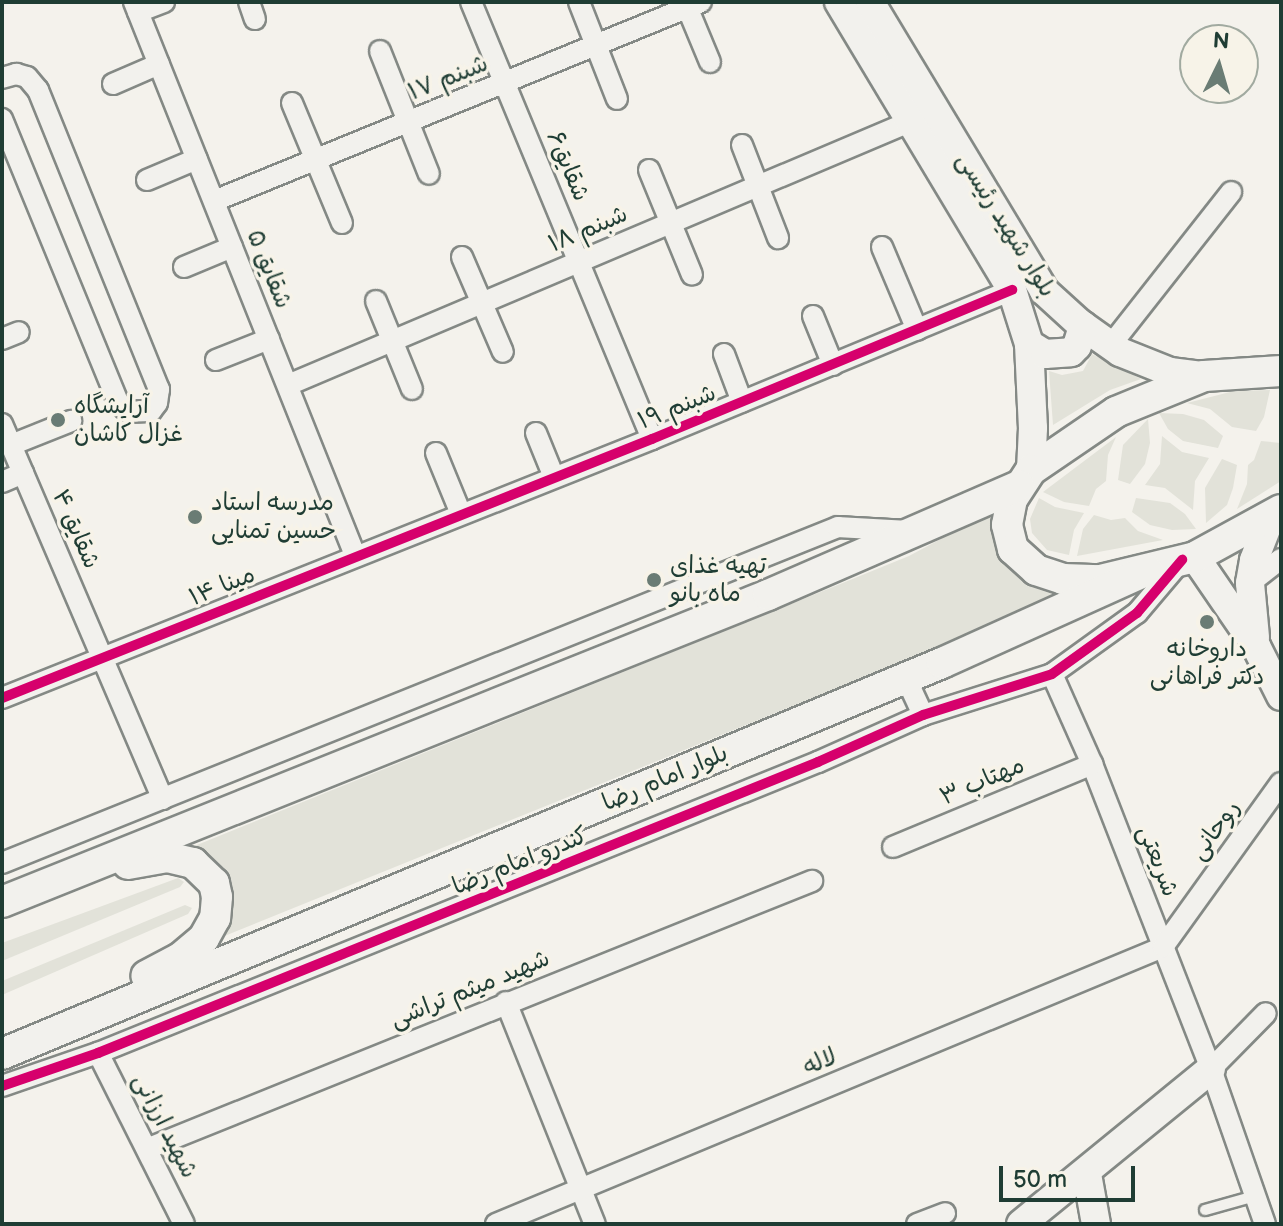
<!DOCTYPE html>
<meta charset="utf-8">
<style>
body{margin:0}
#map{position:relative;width:1283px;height:1226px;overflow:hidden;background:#f4f2ec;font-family:"Balsamiq Sans","Playpen Sans Arabic",sans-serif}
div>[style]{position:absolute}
.green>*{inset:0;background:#e2e2d9}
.roads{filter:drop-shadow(2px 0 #848985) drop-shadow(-2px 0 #848985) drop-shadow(0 2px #848985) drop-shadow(0 -2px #848985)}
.lane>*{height:10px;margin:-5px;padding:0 5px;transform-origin:5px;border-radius:5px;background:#f2f1ed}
.street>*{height:20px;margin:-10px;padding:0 10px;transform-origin:10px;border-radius:10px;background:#f2f1ed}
.secondary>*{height:28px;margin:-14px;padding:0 14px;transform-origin:14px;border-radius:14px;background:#f2f1ed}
.primary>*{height:30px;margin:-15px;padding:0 15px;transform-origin:15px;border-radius:15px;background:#f2f1ed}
.cycleway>*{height:10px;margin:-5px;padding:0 5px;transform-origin:5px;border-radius:5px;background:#d6006c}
.dots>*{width:22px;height:22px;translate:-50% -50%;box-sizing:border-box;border:4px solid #f7f3e8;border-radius:50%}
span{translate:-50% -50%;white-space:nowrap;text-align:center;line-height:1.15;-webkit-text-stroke:7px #f7f3e8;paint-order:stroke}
.street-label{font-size:24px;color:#1f3d34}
.poi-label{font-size:24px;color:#1f3d34}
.left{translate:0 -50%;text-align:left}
.frame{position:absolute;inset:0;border:4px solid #1f3d34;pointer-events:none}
.north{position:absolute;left:1179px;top:24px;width:80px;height:80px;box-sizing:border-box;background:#f7f3e8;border:2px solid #a1aaa0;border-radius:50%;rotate:5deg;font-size:22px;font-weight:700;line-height:32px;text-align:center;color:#1f3d34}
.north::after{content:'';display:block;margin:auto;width:28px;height:36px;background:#6a7c74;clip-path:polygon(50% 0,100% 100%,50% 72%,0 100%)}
.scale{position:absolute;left:999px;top:1166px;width:136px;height:36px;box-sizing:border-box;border:4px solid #1f3d34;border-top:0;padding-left:10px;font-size:24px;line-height:28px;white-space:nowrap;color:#1f3d34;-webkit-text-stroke:6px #f7f3e8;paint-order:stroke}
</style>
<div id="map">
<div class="green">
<i style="clip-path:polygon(1092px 354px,1141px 379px,1110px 390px,1053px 425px,1049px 371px,1062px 375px,1083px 371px)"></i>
<i style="clip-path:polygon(1270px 390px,1264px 417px,1256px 431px,1232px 427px,1210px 409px,1187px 403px,1234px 391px)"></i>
<i style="clip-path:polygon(1159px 413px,1183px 414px,1204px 420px,1223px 436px,1218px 448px,1183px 441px,1168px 429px)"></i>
<i style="clip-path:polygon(1148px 419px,1150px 443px,1145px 464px,1130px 484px,1118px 480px,1123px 445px)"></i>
<i style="clip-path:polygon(1162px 436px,1182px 452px,1209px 458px,1195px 481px,1193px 510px,1165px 488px,1145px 485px,1160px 464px)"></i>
<i style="clip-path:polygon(1116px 437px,1108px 455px,1106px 481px,1096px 489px,1089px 506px,1064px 502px,1043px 492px)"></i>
<i style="clip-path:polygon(1261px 441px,1281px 443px,1281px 481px,1237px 509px,1247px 484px,1248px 465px,1254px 460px)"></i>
<i style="clip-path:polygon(1222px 459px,1237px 465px,1233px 488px,1227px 505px,1206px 523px,1205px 488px)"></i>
<i style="clip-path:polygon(1039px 498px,1055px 507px,1084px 513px,1074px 530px,1069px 555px,1047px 550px,1032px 533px,1030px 519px)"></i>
<i style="clip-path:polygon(1136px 498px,1170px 503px,1185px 514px,1196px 529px,1172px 530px,1150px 525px,1132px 512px)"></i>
<i style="clip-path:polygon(995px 510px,995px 542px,1003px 560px,1022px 581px,1050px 592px,1080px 590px,222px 937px,224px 922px,187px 849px,909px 556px)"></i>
<i style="clip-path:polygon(1094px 515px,1111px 520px,1125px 518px,1138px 531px,1163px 540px,1077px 556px,1083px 529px)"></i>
<i style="clip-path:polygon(178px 878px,184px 882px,180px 887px,2px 961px,2px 943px)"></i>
<i style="clip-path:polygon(185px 905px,192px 908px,188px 914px,2px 995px,2px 981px)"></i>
</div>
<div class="roads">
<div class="lane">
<i style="left:1205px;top:1210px;width:52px;rotate:-15.6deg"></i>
</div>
<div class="street">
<i style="left:134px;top:2px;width:596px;rotate:68.22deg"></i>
<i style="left:249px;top:2px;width:18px;rotate:71deg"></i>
<i style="left:471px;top:2px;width:473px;rotate:67.5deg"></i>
<i style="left:579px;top:2px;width:104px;rotate:68.6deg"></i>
<i style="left:685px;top:2px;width:65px;rotate:67.4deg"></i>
<i style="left:138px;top:12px;width:28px;rotate:-21deg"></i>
<i style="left:380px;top:51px;width:132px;rotate:68.3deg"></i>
<i style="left:2px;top:78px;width:15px;rotate:-16deg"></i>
<i style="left:16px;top:74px;width:11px;rotate:15deg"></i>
<i style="left:27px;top:77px;width:17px;rotate:50deg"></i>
<i style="left:38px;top:90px;width:323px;rotate:68deg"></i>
<i style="left:159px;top:389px;width:14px;rotate:98deg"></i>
<i style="left:157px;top:403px;width:10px;rotate:127deg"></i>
<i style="left:151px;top:411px;width:23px;rotate:178deg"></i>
<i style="left:128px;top:412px;width:14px;rotate:-135deg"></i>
<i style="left:118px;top:402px;width:306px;rotate:-112.3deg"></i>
<i style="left:113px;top:84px;width:50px;rotate:-23.5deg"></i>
<i style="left:292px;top:103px;width:130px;rotate:67.4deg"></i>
<i style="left:742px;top:145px;width:100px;rotate:68.8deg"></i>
<i style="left:649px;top:170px;width:113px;rotate:67.7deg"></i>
<i style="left:147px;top:180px;width:54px;rotate:-22.8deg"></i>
<i style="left:214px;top:201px;width:526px;rotate:-22.23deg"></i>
<i style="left:882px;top:247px;width:90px;rotate:67.1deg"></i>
<i style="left:462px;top:257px;width:103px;rotate:66.7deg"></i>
<i style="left:184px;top:267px;width:52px;rotate:-22.6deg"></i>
<i style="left:376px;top:301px;width:95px;rotate:67.8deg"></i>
<i style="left:813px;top:316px;width:53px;rotate:67.8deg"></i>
<i style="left:2px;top:339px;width:18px;rotate:-22deg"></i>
<i style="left:1110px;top:346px;width:196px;rotate:-51.8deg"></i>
<i style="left:724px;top:354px;width:51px;rotate:69.4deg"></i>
<i style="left:216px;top:360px;width:57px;rotate:-21.6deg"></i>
<i style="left:288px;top:385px;width:674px;rotate:-22.95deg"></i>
<i style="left:2px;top:424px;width:408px;rotate:66.8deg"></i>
<i style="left:536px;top:433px;width:48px;rotate:67.8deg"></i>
<i style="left:11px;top:445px;width:65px;rotate:-21.8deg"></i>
<i style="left:436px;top:453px;width:66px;rotate:67.7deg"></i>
<i style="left:2px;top:482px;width:23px;rotate:-23deg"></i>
<i style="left:1250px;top:583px;width:39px;rotate:-38deg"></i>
<i style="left:1052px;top:674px;width:98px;rotate:66deg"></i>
<i style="left:1092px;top:764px;width:327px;rotate:68.7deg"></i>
<i style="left:1211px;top:1069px;width:164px;rotate:70.8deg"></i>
<i style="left:905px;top:676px;width:43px;rotate:65.2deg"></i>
<i style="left:2px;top:698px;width:700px;rotate:-21.73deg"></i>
<i style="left:652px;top:439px;width:390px;rotate:-22.5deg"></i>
<i style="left:893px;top:847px;width:216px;rotate:-22.6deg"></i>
<i style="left:2px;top:863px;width:901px;rotate:-21.9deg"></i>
<i style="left:838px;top:527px;width:70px;rotate:3.3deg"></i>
<i style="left:506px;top:1002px;width:239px;rotate:68.2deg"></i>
<i style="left:98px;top:1053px;width:191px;rotate:63.3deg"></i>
<i style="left:1211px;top:1069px;width:78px;rotate:-45.5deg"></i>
<i style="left:2px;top:1086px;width:102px;rotate:-19deg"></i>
<i style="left:98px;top:1053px;width:777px;rotate:-22.01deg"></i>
<i style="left:818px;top:762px;width:115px;rotate:-24.1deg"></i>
<i style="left:923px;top:715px;width:135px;rotate:-17.6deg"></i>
<i style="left:1052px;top:674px;width:105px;rotate:-35.7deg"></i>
<i style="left:1137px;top:613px;width:70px;rotate:-49.7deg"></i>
<i style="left:149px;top:1148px;width:715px;rotate:-21.94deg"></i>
<i style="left:496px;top:1224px;width:722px;rotate:-22.55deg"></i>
<i style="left:1163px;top:947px;width:202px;rotate:-54.3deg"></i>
<i style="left:917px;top:1224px;width:30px;rotate:-21deg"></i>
</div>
<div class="secondary">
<i style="left:839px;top:2px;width:336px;rotate:59deg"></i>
<i style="left:1012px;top:290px;width:57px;rotate:72.5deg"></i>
<i style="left:1029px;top:344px;width:84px;rotate:87.3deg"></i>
<i style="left:1033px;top:428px;width:42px;rotate:92.7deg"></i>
<i style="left:870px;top:2px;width:337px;rotate:58.9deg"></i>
<i style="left:1044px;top:291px;width:47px;rotate:42.4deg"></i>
<i style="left:1079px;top:323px;width:50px;rotate:35.3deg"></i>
<i style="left:1120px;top:352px;width:54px;rotate:21.8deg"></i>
<i style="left:1170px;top:372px;width:34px;rotate:7deg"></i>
<i style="left:1029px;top:344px;width:19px;rotate:32deg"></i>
<i style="left:1045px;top:354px;width:26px;rotate:-4deg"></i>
<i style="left:1071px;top:352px;width:8px;rotate:-45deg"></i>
<i style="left:1077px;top:346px;width:21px;rotate:-73deg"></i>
<i style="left:1195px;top:557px;width:108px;rotate:55.6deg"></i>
<i style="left:1256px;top:646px;width:56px;rotate:63.4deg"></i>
<i style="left:1255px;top:637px;width:54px;rotate:-95.3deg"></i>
<i style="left:1250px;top:583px;width:23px;rotate:-80deg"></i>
<i style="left:1254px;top:560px;width:44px;rotate:-68.7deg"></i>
<i style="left:1087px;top:1174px;width:51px;rotate:79.8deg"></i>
<i style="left:1021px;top:1224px;width:245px;rotate:-39.2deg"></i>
</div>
<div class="primary">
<i style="left:1281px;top:371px;width:77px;rotate:176.3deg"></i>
<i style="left:1204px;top:376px;width:95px;rotate:157.8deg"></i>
<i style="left:1116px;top:412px;width:103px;rotate:145.7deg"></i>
<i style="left:1031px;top:470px;width:35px;rotate:123deg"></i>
<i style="left:1012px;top:499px;width:26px;rotate:101deg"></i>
<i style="left:1007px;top:525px;width:25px;rotate:76deg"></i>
<i style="left:1013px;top:549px;width:31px;rotate:42deg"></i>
<i style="left:1036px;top:570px;width:28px;rotate:18deg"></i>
<i style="left:1063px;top:579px;width:37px;rotate:2deg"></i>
<i style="left:1100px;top:580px;width:98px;rotate:-13.6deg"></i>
<i style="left:1195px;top:557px;width:98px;rotate:-28.7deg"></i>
<i style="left:128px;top:864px;width:40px;rotate:-10deg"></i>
<i style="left:167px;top:857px;width:27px;rotate:13deg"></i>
<i style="left:193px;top:863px;width:29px;rotate:44deg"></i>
<i style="left:214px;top:883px;width:14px;rotate:78deg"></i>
<i style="left:217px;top:897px;width:21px;rotate:95deg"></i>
<i style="left:215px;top:918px;width:23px;rotate:119deg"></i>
<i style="left:204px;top:938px;width:31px;rotate:140deg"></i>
<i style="left:180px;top:958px;width:38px;rotate:152deg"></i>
<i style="left:2px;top:902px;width:825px;rotate:-21.84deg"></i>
<i style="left:768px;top:595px;width:274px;rotate:-23.5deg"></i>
<i style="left:2px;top:1054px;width:1018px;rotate:-22.59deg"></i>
<i style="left:942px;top:663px;width:226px;rotate:-24.3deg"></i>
</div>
</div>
<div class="cycleway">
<i style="left:2px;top:698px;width:700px;rotate:-21.73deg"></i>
<i style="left:652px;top:439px;width:390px;rotate:-22.5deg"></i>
<i style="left:2px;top:1086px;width:102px;rotate:-19deg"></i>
<i style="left:98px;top:1053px;width:777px;rotate:-22.01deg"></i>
<i style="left:818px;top:762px;width:115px;rotate:-24.1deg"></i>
<i style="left:923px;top:715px;width:135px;rotate:-17.6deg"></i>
<i style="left:1052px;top:674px;width:105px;rotate:-35.7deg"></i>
<i style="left:1137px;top:613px;width:70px;rotate:-49.7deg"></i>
</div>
<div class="dots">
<i style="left:58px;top:420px;background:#6a7c74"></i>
<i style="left:195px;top:517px;background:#6a7c74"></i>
<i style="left:654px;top:580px;background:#6a7c74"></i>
<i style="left:1207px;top:622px;background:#6a7c74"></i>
</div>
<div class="street-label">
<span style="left:448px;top:78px;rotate:-22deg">شبنم ۱۷</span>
<span style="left:568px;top:166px;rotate:67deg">شقایق۶</span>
<span style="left:1006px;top:225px;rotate:58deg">بلوار شهید رئیسی</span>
<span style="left:588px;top:229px;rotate:-23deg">شبنم ۱۸</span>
<span style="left:269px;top:269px;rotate:68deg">شقایق ۵</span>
<span style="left:677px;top:407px;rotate:-22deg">شبنم ۱۹</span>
<span style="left:76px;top:529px;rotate:66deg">شقایق ۴</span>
<span style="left:222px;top:586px;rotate:-22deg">مینا ۱۴</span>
<span style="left:665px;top:778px;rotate:-23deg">بلوار امام رضا</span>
<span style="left:982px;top:781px;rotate:-23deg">مهتاب ۳</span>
<span style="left:1215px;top:830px;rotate:-54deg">روحانی</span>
<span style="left:520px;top:861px;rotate:-22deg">کندرو امام رضا</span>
<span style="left:1158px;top:861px;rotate:69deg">شریعتی</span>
<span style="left:470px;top:989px;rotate:-22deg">شهید میثم تراشی</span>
<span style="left:820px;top:1062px;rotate:-22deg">لاله</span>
<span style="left:165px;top:1126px;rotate:63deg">شهید ارزانی</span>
</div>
<div class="poi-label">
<span class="left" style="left:74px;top:420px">آرایشگاه<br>غزال کاشان</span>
<span class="left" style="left:211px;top:517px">مدرسه استاد<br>حسین تمنایی</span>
<span class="left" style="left:670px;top:580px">تهیه غذای<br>ماه بانو</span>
<span style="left:1207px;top:663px">داروخانه<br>دکتر فراهانی</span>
</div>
<div class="frame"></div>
<div class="north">N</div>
<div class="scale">50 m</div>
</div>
